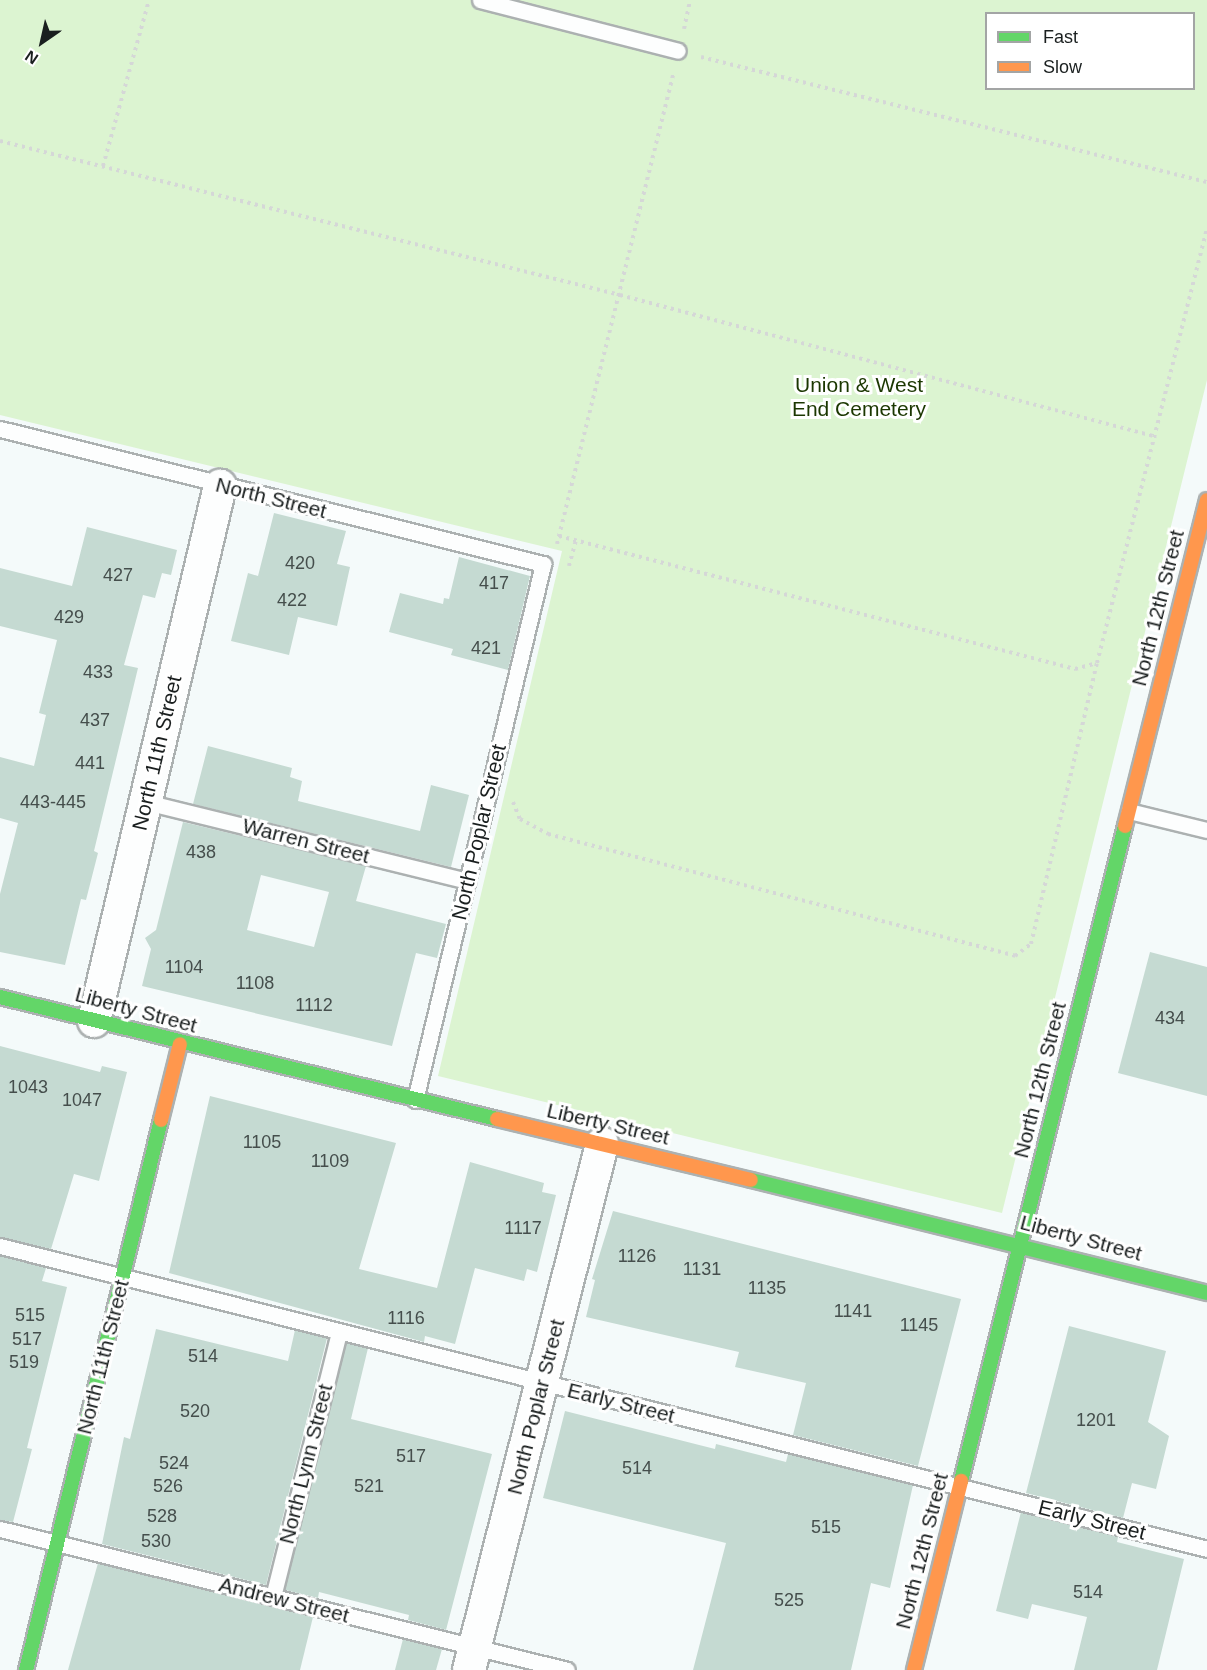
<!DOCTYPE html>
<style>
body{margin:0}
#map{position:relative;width:1207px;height:1670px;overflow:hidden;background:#f4fafa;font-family:Helvetica,sans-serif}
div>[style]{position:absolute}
.green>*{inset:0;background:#dcf4d1}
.building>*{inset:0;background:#c5dad2}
.path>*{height:4px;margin-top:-2px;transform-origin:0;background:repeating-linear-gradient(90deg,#d5d7d7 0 3px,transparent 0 7.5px)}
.roads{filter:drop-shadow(2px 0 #acb1b1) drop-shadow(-2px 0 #acb1b1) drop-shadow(0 2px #acb1b1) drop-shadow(0 -2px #acb1b1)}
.lane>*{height:15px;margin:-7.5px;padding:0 7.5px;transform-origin:7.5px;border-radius:7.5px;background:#fdfefe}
.street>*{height:32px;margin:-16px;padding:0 16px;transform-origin:16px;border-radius:16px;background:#fdfefe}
.fast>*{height:14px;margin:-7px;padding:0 7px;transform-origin:7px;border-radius:7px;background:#63d668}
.slow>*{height:14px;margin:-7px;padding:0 7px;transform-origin:7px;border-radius:7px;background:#ff974d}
span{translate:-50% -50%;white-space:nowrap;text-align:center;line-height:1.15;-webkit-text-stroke:6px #fff;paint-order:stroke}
.number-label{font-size:18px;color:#454e4c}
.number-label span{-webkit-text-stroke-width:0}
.park-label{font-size:21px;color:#1b3701}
.street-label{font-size:21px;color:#1a1f1f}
.legend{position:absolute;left:985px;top:12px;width:210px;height:78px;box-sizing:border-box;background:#fff;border:2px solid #a3a5a5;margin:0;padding:8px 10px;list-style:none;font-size:18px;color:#1a1f1f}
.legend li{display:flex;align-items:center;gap:12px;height:30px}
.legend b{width:30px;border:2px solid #a3a5a5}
.north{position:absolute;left:12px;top:12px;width:60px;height:60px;-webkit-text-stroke:4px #fff;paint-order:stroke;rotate:214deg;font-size:16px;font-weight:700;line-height:24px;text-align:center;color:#1a1f1f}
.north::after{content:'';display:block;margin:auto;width:21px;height:27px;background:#1a1f1f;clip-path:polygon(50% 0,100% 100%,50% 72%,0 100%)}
</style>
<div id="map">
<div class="green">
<i style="clip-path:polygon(evenodd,0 0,1207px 0,1207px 380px,1002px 1213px,438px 1076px,562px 551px,0 415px,0 0,986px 14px,1194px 14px,1194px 88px,986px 88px,986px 14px)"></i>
</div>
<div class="building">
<i style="clip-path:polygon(274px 513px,346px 531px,337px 564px,350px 567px,337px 626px,298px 617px,289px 655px,231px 641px,248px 573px,258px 576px)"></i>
<i style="clip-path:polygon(87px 527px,177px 550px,171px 575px,162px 573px,155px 598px,143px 595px,124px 665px,138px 668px,94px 851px,98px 853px,86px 900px,81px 899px,65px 965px,0 952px,0 894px,18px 823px,0 818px,0 757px,34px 766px,46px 715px,39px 713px,57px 640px,0 626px,0 568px,72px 586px)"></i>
<i style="clip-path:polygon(459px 557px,530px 576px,508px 670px,451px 655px,453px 649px,389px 632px,400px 593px,443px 604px,444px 598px,449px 599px)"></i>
<i style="clip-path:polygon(208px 746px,292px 768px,290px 777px,302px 781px,298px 801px,420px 831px,431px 785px,469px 795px,451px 867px,193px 804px)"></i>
<i style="clip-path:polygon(evenodd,183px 822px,366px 866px,356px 901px,446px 924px,437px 958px,416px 953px,392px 1046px,142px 986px,151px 949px,145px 938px,156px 930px,183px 822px,261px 875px,329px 892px,314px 947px,247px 930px,261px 875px)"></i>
<i style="clip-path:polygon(1150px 952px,1207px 967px,1207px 1096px,1118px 1073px)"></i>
<i style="clip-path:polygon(0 1046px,100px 1072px,102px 1066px,127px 1072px,99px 1181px,74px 1174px,51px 1249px,0 1237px)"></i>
<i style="clip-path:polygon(210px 1096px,396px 1143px,359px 1269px,437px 1288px,470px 1162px,544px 1183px,542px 1192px,556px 1195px,537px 1272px,527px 1269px,524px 1281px,475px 1268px,455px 1344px,425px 1336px,424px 1342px,169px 1273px)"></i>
<i style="clip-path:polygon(613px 1211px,961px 1299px,918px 1466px,793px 1435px,806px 1383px,735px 1367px,739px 1352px,586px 1317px,595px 1280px,592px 1279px)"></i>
<i style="clip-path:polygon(0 1256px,46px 1268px,42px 1281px,67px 1287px,27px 1448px,32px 1449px,13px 1522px,0 1520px)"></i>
<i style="clip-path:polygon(1069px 1326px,1166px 1351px,1148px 1422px,1169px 1436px,1156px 1489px,1132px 1483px,1123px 1518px,1026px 1493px)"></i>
<i style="clip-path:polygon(156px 1329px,288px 1361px,295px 1330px,327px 1338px,266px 1585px,102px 1544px,124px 1437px,130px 1439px)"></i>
<i style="clip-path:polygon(346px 1343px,368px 1348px,351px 1419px,492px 1454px,446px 1630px,408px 1620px,409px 1615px,319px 1592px,318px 1598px,285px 1590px)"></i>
<i style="clip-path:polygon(565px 1411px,715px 1449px,716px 1444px,786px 1462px,788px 1454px,913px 1485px,890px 1588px,871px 1583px,851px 1670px,693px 1670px,726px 1543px,543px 1498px)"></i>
<i style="clip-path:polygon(1021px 1512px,1118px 1537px,1117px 1542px,1184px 1559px,1157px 1670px,1074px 1670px,1087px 1617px,1032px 1604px,1028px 1619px,996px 1611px)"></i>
<i style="clip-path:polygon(98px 1563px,313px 1617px,300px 1670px,68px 1670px)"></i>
<i style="clip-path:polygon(403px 1639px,442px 1649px,436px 1670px,395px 1670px)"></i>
</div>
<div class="path">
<i style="left:684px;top:29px;width:30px;rotate:-78deg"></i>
<i style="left:701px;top:57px;width:521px;rotate:13.88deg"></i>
<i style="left:0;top:141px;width:639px;rotate:13.95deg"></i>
<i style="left:620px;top:295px;width:555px;rotate:14.81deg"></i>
<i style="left:103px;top:166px;width:172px;rotate:-74.5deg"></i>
<i style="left:559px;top:536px;width:533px;rotate:14.45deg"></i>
<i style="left:1075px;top:669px;width:23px;rotate:-15deg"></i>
<i style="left:1097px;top:663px;width:448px;rotate:-75.8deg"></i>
<i style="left:557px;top:544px;width:484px;rotate:-76.1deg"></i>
<i style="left:569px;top:566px;width:27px;rotate:-75deg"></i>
<i style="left:513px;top:802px;width:18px;rotate:68deg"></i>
<i style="left:520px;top:819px;width:32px;rotate:28deg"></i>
<i style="left:548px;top:834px;width:483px;rotate:14.6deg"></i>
<i style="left:1015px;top:956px;width:20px;rotate:-37deg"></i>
<i style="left:1031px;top:944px;width:289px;rotate:-76.8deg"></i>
</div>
<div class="roads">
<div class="lane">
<i style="left:480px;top:0;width:204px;rotate:14.4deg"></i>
<i style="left:0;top:429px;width:560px;rotate:13.96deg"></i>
<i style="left:543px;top:564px;width:551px;rotate:103.43deg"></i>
<i style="left:146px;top:802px;width:331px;rotate:13.8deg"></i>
<i style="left:1129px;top:811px;width:80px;rotate:13.7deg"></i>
<i style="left:0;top:1246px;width:1244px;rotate:14.09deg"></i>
<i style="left:0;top:1529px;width:584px;rotate:13.96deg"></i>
<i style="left:273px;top:1597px;width:273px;rotate:-76deg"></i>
</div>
<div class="street">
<i style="left:94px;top:1021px;width:550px;rotate:-76.75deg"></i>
<i style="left:469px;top:1670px;width:543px;rotate:-75.81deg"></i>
</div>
<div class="fast">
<i style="left:0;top:997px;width:512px;rotate:13.79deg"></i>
<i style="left:751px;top:1180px;width:470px;rotate:13.9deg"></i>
<i style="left:961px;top:1481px;width:675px;rotate:-75.94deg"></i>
<i style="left:26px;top:1670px;width:566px;rotate:-76.21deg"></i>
</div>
<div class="slow">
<i style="left:1125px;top:826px;width:336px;rotate:-75.9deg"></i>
<i style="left:497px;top:1119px;width:261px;rotate:13.5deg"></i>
<i style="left:161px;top:1120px;width:78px;rotate:-76deg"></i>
<i style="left:914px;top:1670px;width:195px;rotate:-76deg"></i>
</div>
</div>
<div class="number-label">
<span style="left:300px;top:563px">420</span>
<span style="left:118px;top:575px">427</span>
<span style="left:494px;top:583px">417</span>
<span style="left:292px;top:600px">422</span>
<span style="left:69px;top:617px">429</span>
<span style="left:486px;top:648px">421</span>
<span style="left:98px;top:672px">433</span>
<span style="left:95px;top:720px">437</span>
<span style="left:90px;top:763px">441</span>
<span style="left:53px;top:802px">443-445</span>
<span style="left:201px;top:852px">438</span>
<span style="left:184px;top:967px">1104</span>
<span style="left:255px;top:983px">1108</span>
<span style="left:314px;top:1005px">1112</span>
<span style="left:1170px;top:1018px">434</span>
<span style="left:28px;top:1087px">1043</span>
<span style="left:82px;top:1100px">1047</span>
<span style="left:262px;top:1142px">1105</span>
<span style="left:330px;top:1161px">1109</span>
<span style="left:523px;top:1228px">1117</span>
<span style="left:637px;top:1256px">1126</span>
<span style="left:702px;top:1269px">1131</span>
<span style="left:767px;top:1288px">1135</span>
<span style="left:853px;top:1311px">1141</span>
<span style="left:30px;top:1315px">515</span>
<span style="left:406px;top:1318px">1116</span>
<span style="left:919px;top:1325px">1145</span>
<span style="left:27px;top:1339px">517</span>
<span style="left:203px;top:1356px">514</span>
<span style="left:24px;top:1362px">519</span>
<span style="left:195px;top:1411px">520</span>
<span style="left:1096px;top:1420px">1201</span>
<span style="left:411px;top:1456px">517</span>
<span style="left:174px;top:1463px">524</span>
<span style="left:637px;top:1468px">514</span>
<span style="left:168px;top:1486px">526</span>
<span style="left:369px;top:1486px">521</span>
<span style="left:162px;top:1516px">528</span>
<span style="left:826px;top:1527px">515</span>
<span style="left:156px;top:1541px">530</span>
<span style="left:1088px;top:1592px">514</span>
<span style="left:789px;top:1600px">525</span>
</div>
<div class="park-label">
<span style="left:859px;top:397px">Union &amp; West<br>End Cemetery</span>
</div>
<div class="street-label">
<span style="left:271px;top:498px;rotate:14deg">North Street</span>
<span style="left:1158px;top:608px;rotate:-76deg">North 12th Street</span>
<span style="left:157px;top:753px;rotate:-77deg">North 11th Street</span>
<span style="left:479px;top:832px;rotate:-77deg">North Poplar Street</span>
<span style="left:306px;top:841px;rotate:14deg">Warren Street</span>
<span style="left:136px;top:1010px;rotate:15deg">Liberty Street</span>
<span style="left:1040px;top:1080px;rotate:-76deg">North 12th Street</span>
<span style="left:608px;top:1124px;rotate:13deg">Liberty Street</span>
<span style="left:1081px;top:1238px;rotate:15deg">Liberty Street</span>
<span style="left:103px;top:1357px;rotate:-76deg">North 11th Street</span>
<span style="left:621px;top:1403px;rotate:14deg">Early Street</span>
<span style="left:536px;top:1407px;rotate:-76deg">North Poplar Street</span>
<span style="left:306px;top:1464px;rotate:-76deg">North Lynn Street</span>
<span style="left:1092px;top:1520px;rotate:14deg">Early Street</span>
<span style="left:922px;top:1551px;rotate:-76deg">North 12th Street</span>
<span style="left:284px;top:1600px;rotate:14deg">Andrew Street</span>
</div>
<ul class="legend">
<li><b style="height:8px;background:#63d668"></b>Fast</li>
<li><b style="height:8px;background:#ff974d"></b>Slow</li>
</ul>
<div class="north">N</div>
</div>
